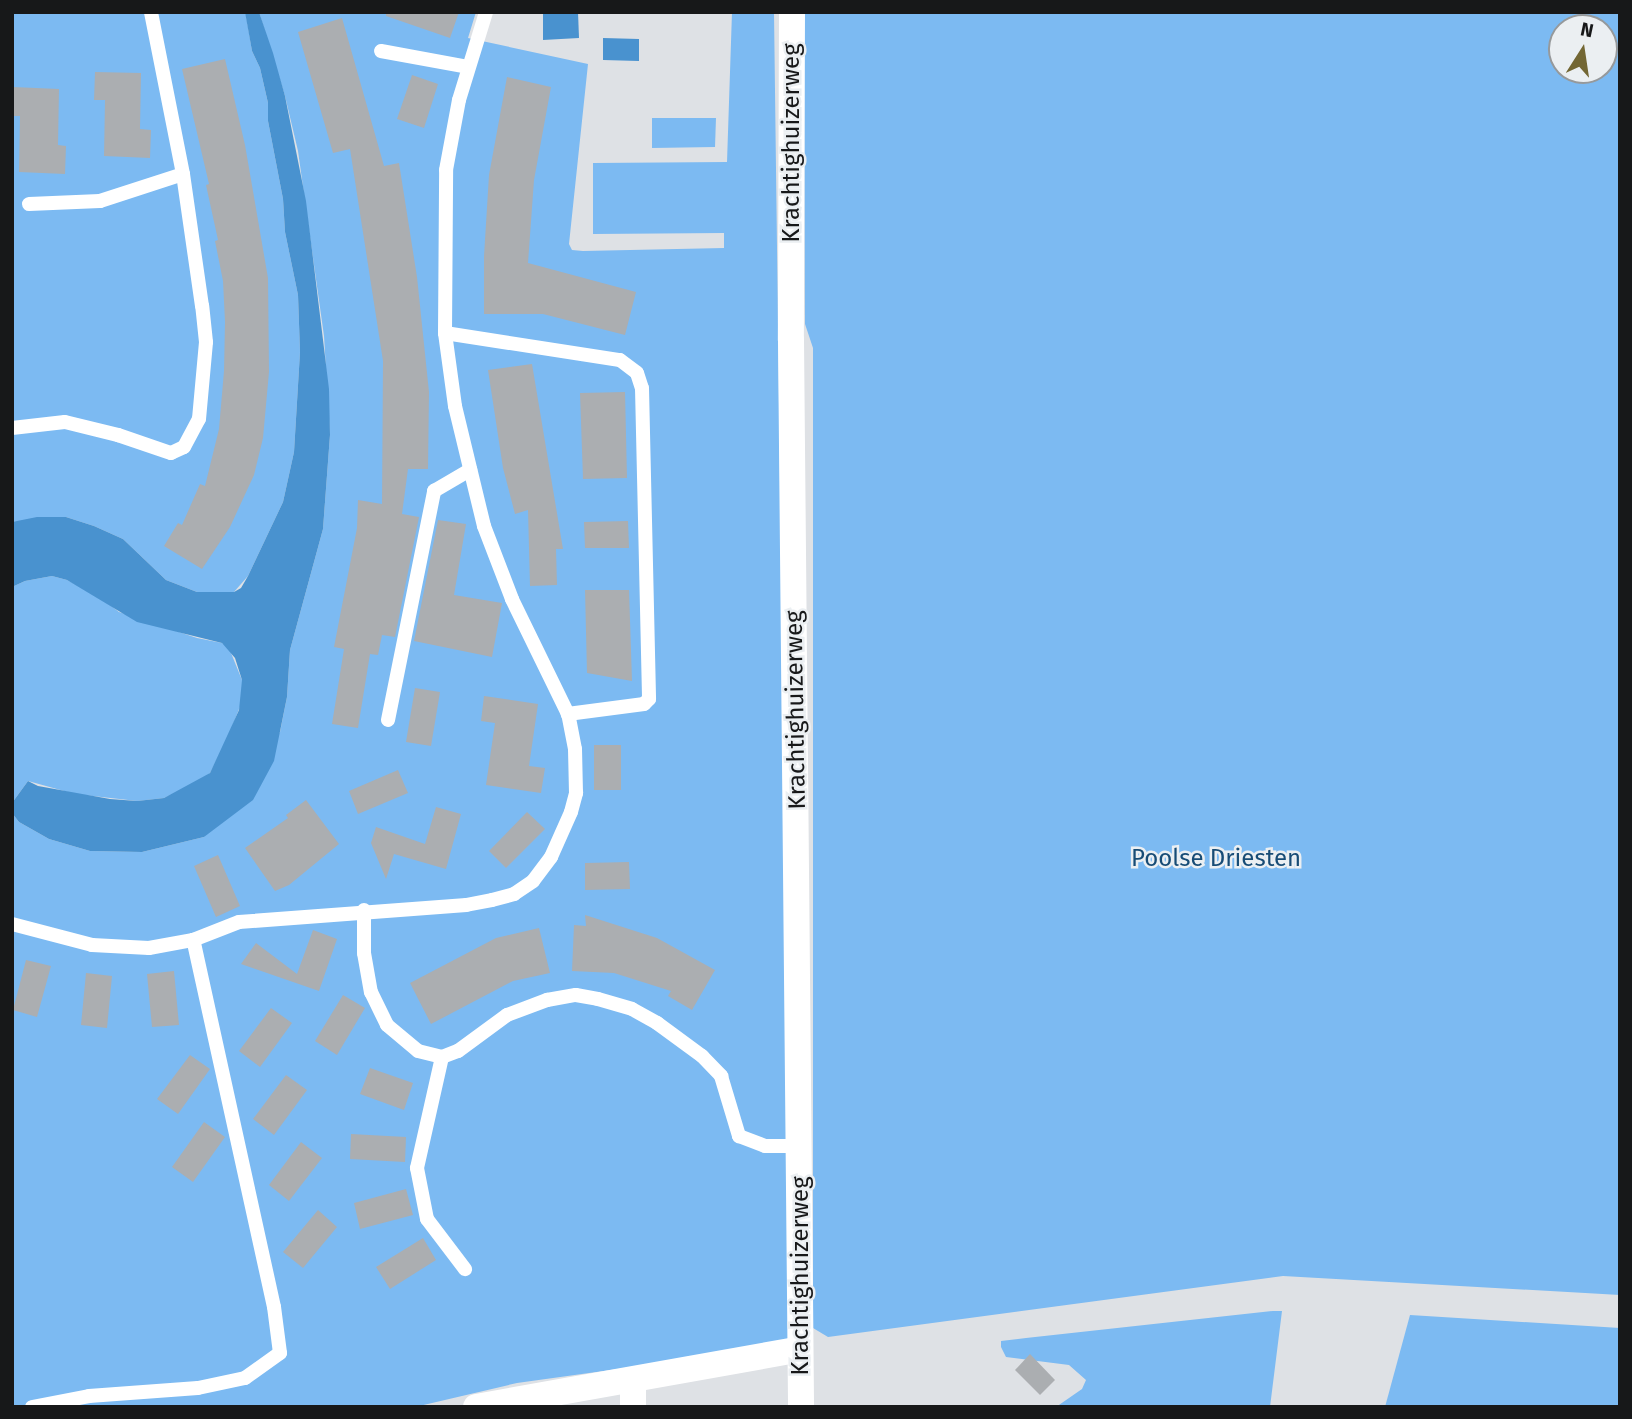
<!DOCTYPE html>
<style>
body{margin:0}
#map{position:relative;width:1632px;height:1419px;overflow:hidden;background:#dee1e5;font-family:"Fira Sans",sans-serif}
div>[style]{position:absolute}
.green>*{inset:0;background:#7cbaf2}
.water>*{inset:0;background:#4992cf}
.building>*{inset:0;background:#abaeb1}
.lane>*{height:14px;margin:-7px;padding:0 7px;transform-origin:7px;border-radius:7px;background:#fff}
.street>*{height:26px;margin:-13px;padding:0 13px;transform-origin:13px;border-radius:13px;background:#fff}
span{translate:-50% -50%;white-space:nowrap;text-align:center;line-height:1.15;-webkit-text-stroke:5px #ebeff2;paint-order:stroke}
.street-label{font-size:24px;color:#171819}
.park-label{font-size:24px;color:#174c76}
.frame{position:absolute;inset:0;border:14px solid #171819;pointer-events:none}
.north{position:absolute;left:1548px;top:14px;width:70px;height:70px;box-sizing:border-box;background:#ebeff2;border:2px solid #96999b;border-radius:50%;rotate:12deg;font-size:19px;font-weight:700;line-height:28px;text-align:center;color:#171819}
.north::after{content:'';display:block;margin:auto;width:24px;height:32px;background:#736734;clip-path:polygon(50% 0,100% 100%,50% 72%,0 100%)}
</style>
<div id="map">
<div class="green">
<i style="clip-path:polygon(12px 12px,245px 12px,246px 15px,252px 51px,260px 68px,268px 103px,268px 121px,283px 199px,285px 232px,298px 295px,300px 352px,294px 452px,283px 502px,248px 576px,234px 592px,197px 592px,166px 580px,123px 539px,94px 526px,66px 517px,12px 522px)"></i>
<i style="clip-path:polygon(259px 12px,476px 12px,468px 38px,588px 64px,569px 244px,572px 250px,583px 251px,724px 248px,724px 233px,593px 234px,593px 163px,727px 162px,732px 12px,774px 12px,791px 1345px,517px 1383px,415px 1407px,12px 1407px,12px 813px,19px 822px,49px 839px,90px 851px,142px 852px,204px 837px,280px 732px,287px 697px,290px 650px,323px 529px,330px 435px,324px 336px,298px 151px,285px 96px)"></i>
<i style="clip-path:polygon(evenodd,804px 12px,1620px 12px,1620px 1295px,1283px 1276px,828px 1337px,813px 1328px,813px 348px,805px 324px,804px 12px,1562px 28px,1604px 28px,1604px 70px,1562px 70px,1562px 28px)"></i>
<i style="clip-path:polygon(652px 118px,716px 118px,715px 147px,652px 148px)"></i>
<i style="clip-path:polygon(52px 576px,67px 580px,97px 595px,119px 612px,197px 638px,222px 643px,229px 648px,242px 680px,243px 699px,226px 742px,210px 773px,202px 780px,164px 798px,137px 801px,75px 794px,28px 781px,12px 803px,12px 587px,25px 581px)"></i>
<i style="clip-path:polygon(1273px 1311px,1282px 1311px,1270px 1407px,1056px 1407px,1082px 1389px,1086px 1380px,1069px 1365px,1006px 1357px,1001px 1347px,1001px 1341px,1026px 1338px)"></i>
<i style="clip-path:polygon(1410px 1315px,1620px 1328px,1620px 1407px,1385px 1407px)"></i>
</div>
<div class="water">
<i style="clip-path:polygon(245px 12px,259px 12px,273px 53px,285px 96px,306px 201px,329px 389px,330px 435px,323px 529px,290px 650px,287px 697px,274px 761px,253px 800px,204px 837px,142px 852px,90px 851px,49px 839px,19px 822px,12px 813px,12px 803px,28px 781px,38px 786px,110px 799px,137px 801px,164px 798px,210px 773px,239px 710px,242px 680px,235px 658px,222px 643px,137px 622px,67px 580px,52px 576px,25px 581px,12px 587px,12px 522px,37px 517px,66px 517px,94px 526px,123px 539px,166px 580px,197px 592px,234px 592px,241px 588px,248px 576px,283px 502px,294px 452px,300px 352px,298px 295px,285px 232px,283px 199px,268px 121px,268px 103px,260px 68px,252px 51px)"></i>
<i style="clip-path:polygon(543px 12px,578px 12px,579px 38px,543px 40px)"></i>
<i style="clip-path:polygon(603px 38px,639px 39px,639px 61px,603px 60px)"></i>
</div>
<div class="building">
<i style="clip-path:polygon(386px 12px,459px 12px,450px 38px,386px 16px)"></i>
<i style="clip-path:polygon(342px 18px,384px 166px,399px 163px,417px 277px,429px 392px,428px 469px,408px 469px,402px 514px,419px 517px,395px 637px,382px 635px,378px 655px,370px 654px,358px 728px,332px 724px,344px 649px,334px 647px,357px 528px,358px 500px,382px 504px,383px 361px,350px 149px,333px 153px,298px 32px)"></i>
<i style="clip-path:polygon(225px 59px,245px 145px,268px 278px,269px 372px,263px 438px,254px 475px,230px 527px,202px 569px,164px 546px,178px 523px,182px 525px,200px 484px,205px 486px,219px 429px,224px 371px,225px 322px,223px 281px,215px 241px,218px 240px,206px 185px,209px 184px,182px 69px)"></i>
<i style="clip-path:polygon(95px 72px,141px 73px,140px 129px,151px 130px,150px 158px,104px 156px,105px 100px,94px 100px)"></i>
<i style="clip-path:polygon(412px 75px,438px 84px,424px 128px,397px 119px)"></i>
<i style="clip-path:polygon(507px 77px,551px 87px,534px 180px,528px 263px,636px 292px,625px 335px,543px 314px,484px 314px,484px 256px,489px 175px)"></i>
<i style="clip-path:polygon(13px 87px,59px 89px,58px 145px,66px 146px,65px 174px,19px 172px,20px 116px,12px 116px)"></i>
<i style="clip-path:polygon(532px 364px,563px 549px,556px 549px,557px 585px,530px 586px,528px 510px,515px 514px,503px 468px,488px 370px)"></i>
<i style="clip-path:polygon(625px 392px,627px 478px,583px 479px,580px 393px)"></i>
<i style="clip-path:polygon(438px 520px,466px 524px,454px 595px,502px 603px,492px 657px,414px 641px)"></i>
<i style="clip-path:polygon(628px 521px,629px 548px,585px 548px,584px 522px)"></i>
<i style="clip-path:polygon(585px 590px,629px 590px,632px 681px,587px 673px)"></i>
<i style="clip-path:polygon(415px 688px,440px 692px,431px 746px,406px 742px)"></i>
<i style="clip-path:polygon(484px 696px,538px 704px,529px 766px,545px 768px,541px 793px,486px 785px,495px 723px,481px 721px)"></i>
<i style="clip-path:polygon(594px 745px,621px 745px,621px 790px,594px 790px)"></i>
<i style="clip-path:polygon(398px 770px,408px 793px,358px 814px,349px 791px)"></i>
<i style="clip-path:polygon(306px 800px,339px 844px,289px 885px,275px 891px,245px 848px,288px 818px,286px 815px)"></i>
<i style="clip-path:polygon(436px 807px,461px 814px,446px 869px,394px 854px,386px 879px,371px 843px,376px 827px,425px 844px)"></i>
<i style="clip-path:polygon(527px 812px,545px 829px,506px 868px,489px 851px)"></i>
<i style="clip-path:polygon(218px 855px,240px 906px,216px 917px,194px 866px)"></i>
<i style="clip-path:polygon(629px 862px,630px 889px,585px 890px,585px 863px)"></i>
<i style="clip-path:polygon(585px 915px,657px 938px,715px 970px,692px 1010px,668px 996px,671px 991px,614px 973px,572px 971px,574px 925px,586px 926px)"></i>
<i style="clip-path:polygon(539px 928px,550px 973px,513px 981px,431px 1024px,410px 983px,496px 938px)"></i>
<i style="clip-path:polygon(313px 930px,337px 939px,319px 991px,241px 964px,256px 943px,297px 974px)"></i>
<i style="clip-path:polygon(26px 960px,51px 966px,37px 1017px,13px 1010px)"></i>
<i style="clip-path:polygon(174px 971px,179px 1025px,152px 1027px,147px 974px)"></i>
<i style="clip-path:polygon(86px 973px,112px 976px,107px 1028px,81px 1025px)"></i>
<i style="clip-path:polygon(343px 995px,365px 1008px,337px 1055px,315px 1041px)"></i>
<i style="clip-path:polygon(271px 1008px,292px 1023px,260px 1067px,239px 1051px)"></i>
<i style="clip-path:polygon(190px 1055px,210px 1069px,178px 1114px,157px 1099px)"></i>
<i style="clip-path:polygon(370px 1068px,413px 1083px,404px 1110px,360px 1094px)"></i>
<i style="clip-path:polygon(286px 1075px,307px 1090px,274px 1135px,253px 1119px)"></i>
<i style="clip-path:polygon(204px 1122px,225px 1137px,193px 1182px,172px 1167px)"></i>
<i style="clip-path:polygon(351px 1134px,406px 1137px,405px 1162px,350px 1159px)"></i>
<i style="clip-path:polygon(301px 1142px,322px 1158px,289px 1201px,269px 1185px)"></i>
<i style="clip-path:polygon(406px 1189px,413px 1215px,360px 1229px,354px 1203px)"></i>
<i style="clip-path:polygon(318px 1210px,337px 1227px,303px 1268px,283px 1252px)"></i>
<i style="clip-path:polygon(423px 1238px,436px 1260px,390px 1289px,376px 1267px)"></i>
<i style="clip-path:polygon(1030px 1354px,1055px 1380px,1040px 1395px,1015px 1370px)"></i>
</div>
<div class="lane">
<i style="left:381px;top:51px;width:88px;rotate:10.4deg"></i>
<i style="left:29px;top:204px;width:71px;rotate:-2.4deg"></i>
<i style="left:100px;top:201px;width:87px;rotate:-18deg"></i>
<i style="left:445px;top:333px;width:177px;rotate:8.8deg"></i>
<i style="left:620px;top:360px;width:21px;rotate:37deg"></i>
<i style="left:637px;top:373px;width:16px;rotate:72deg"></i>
<i style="left:642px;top:388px;width:311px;rotate:88.7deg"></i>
<i style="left:649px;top:699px;width:7px;rotate:135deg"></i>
<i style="left:644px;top:704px;width:77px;rotate:172.5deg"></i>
<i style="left:12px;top:428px;width:53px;rotate:-6.5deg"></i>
<i style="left:65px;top:422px;width:55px;rotate:13.8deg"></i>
<i style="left:118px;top:435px;width:56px;rotate:18.8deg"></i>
<i style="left:171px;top:453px;width:14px;rotate:-25deg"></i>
<i style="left:184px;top:447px;width:32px;rotate:-62deg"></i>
<i style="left:199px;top:419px;width:77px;rotate:-84.8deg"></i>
<i style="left:206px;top:342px;width:36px;rotate:-96deg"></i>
<i style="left:202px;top:306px;width:133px;rotate:-98.2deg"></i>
<i style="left:183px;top:174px;width:165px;rotate:-101.2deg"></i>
<i style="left:388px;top:720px;width:234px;rotate:-78.6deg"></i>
<i style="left:434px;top:491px;width:42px;rotate:-30.3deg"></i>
<i style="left:364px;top:910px;width:43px;rotate:90deg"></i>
<i style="left:364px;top:953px;width:40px;rotate:80deg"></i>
<i style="left:371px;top:992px;width:37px;rotate:64deg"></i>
<i style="left:387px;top:1025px;width:40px;rotate:40deg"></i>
<i style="left:418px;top:1051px;width:25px;rotate:14deg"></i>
<i style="left:442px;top:1057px;width:17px;rotate:-21deg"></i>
<i style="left:458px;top:1051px;width:61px;rotate:-36.3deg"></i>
<i style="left:507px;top:1015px;width:43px;rotate:-20.6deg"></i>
<i style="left:547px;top:1000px;width:29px;rotate:-10deg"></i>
<i style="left:576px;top:995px;width:22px;rotate:10deg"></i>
<i style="left:598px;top:999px;width:35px;rotate:16deg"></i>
<i style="left:632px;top:1009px;width:29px;rotate:29deg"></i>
<i style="left:657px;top:1023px;width:56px;rotate:36.3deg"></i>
<i style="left:702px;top:1056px;width:28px;rotate:46deg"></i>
<i style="left:721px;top:1076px;width:63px;rotate:73.3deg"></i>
<i style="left:739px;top:1136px;width:28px;rotate:21deg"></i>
<i style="left:765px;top:1146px;width:36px"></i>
<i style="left:12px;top:924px;width:83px;rotate:14.7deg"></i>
<i style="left:92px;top:945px;width:57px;rotate:3deg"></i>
<i style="left:149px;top:948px;width:45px;rotate:-10.3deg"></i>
<i style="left:193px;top:940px;width:49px;rotate:-21.4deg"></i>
<i style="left:239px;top:922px;width:228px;rotate:-4.3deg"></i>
<i style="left:466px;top:905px;width:26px;rotate:-11deg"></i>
<i style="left:492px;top:900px;width:23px;rotate:-15deg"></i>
<i style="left:514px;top:894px;width:23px;rotate:-34deg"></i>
<i style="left:533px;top:881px;width:30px;rotate:-53deg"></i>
<i style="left:551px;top:857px;width:49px;rotate:-66deg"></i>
<i style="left:571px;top:812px;width:20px;rotate:-75deg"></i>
<i style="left:576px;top:793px;width:44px;rotate:-91.3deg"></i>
<i style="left:575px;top:749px;width:36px;rotate:-101deg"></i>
<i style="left:568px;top:714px;width:128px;rotate:-116deg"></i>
<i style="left:512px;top:599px;width:78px;rotate:-111deg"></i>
<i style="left:484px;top:526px;width:123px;rotate:-103.6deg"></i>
<i style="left:455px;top:406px;width:74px;rotate:-97.8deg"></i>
<i style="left:445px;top:333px;width:163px;rotate:-89.6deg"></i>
<i style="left:446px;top:170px;width:71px;rotate:-79.5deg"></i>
<i style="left:459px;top:100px;width:92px;rotate:-72.9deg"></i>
<i style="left:442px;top:1057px;width:114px;rotate:102.7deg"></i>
<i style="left:417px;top:1168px;width:52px;rotate:78.9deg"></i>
<i style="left:427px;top:1219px;width:63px;rotate:52.8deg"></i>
<i style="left:32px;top:1407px;width:58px;rotate:-10.9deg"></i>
<i style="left:89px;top:1396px;width:109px;rotate:-4.2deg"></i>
<i style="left:198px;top:1388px;width:48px;rotate:-12deg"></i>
<i style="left:245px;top:1378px;width:43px;rotate:-35.5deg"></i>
<i style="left:280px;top:1353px;width:46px;rotate:-97.4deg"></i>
<i style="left:274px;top:1307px;width:376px;rotate:-102.4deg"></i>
</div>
<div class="street">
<i style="left:792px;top:12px;width:328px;rotate:90.2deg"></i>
<i style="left:791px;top:340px;width:1067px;rotate:89.46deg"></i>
<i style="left:633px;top:1380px;width:27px;rotate:90deg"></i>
<i style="left:476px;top:1407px;width:329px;rotate:-10.1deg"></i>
</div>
<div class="street-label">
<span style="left:792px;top:143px;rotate:-90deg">Krachtighuizerweg</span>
<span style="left:796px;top:710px;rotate:-91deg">Krachtighuizerweg</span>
<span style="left:801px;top:1276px;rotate:-90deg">Krachtighuizerweg</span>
</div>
<div class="park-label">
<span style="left:1216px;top:859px">Poolse Driesten</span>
</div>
<div class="frame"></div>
<div class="north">N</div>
</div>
